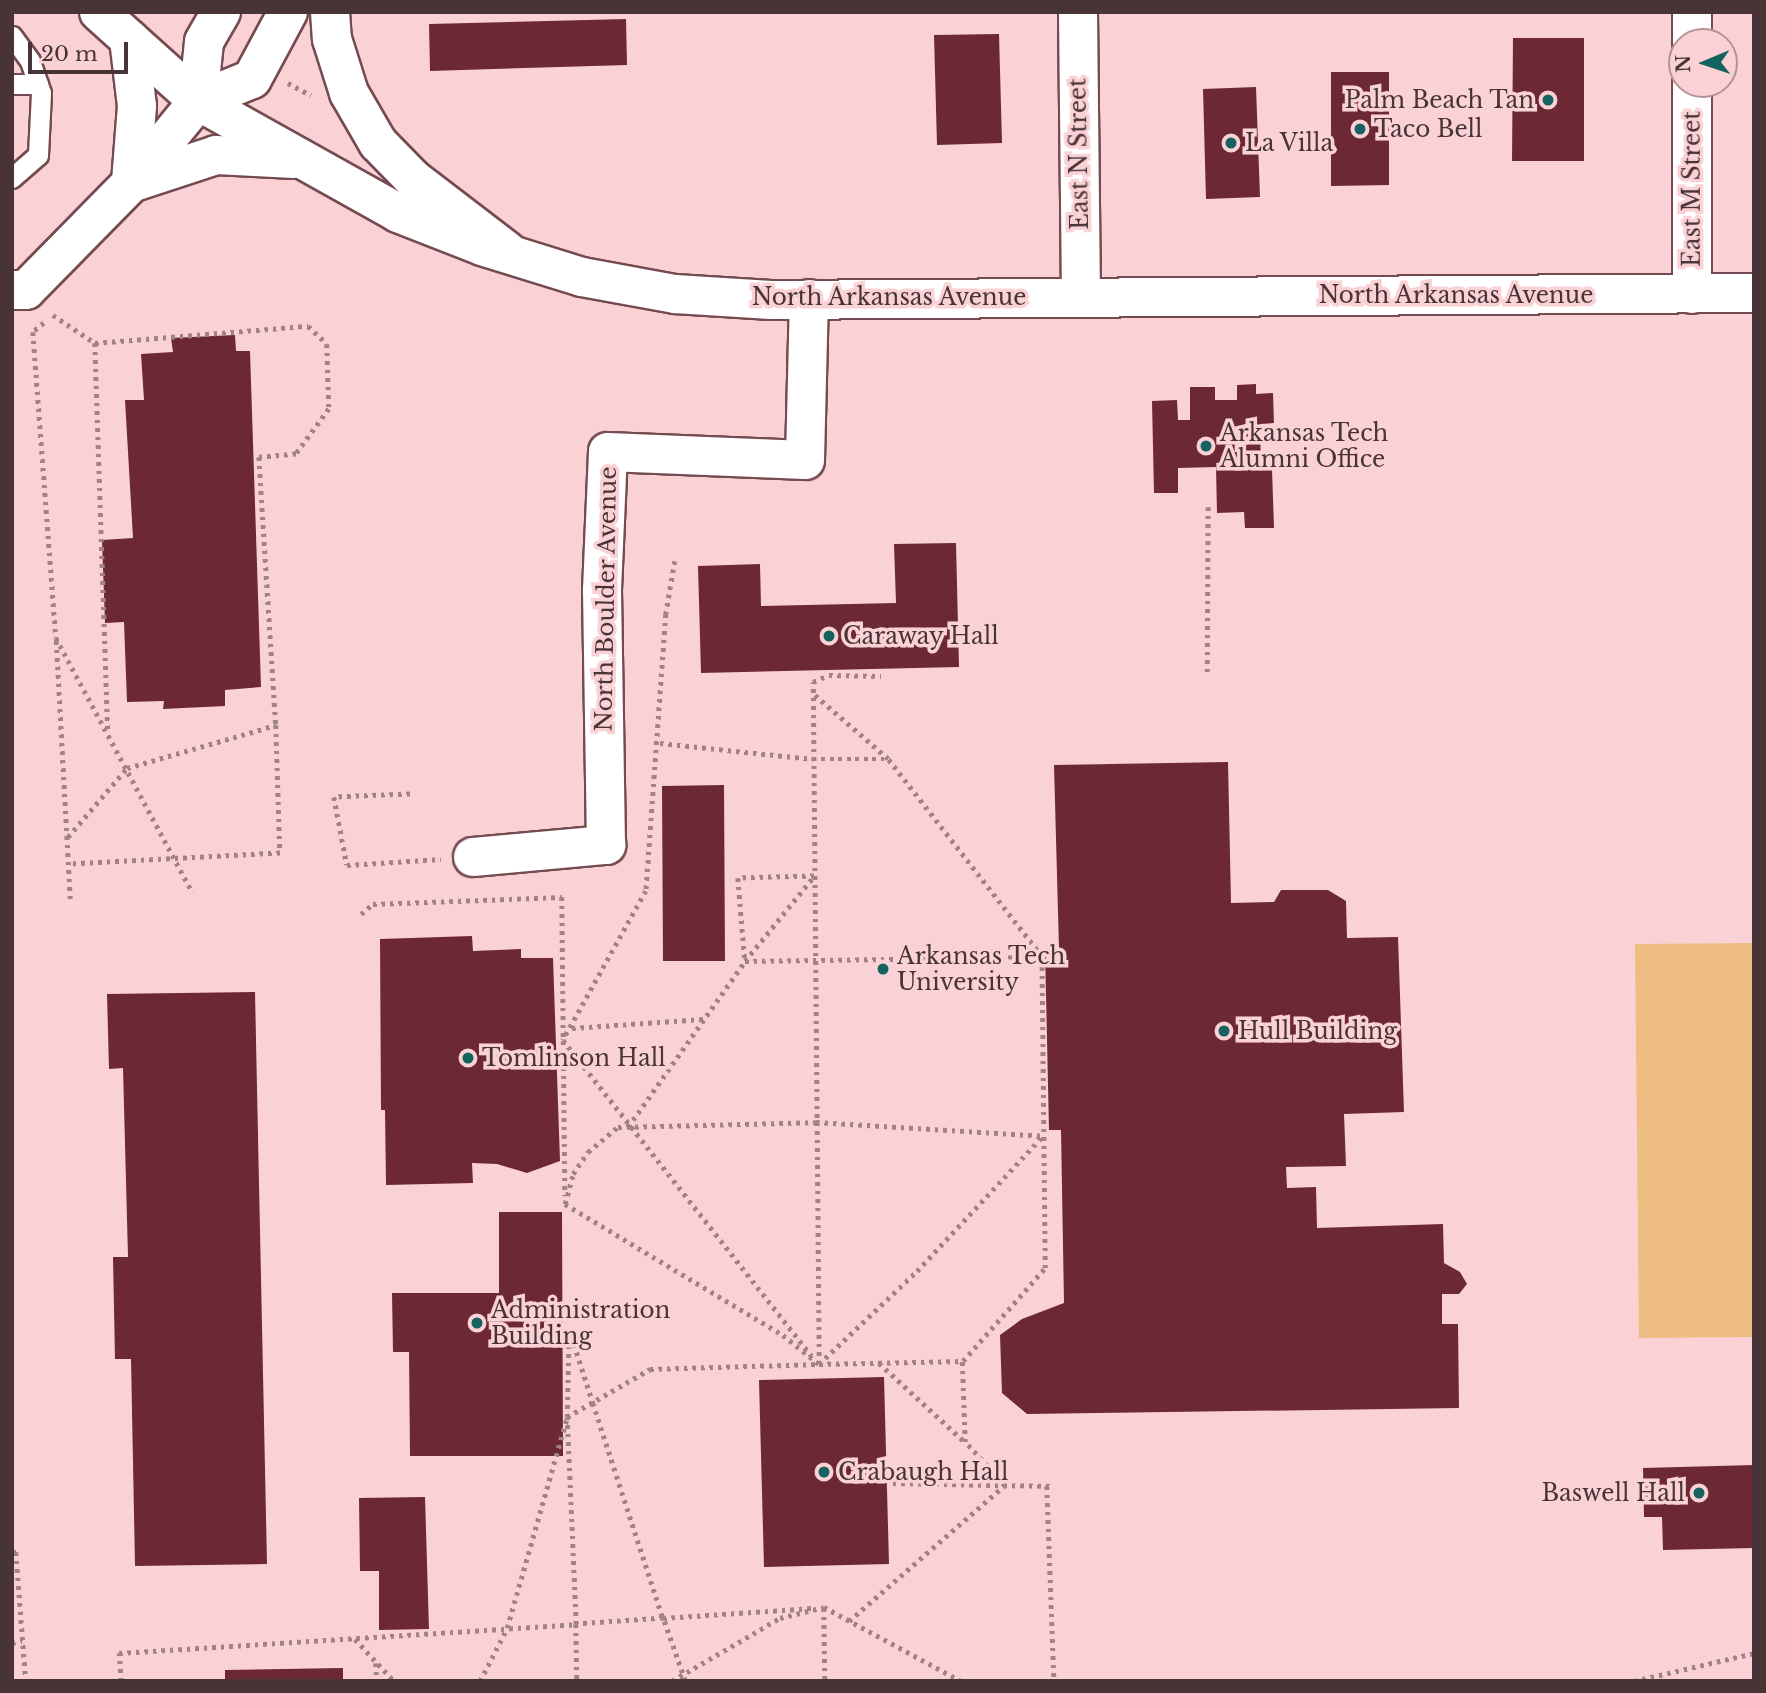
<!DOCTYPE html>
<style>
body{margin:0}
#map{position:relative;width:1766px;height:1693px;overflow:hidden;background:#fad2d6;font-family:"Libre Baskerville",serif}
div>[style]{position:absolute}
.green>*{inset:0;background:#edbd82}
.building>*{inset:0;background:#6c2835}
.path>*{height:4.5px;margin-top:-2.25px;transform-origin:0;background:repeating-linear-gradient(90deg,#a18387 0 3.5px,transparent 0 8.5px)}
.roads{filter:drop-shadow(2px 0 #754b51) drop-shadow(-2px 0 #754b51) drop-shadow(0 2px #754b51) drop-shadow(0 -2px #754b51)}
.service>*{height:19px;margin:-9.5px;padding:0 9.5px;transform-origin:9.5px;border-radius:9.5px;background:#fff}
.minor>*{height:38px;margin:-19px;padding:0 19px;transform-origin:19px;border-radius:19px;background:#fff}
.tertiary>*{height:38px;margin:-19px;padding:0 19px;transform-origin:19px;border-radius:19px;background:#fff}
.primary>*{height:38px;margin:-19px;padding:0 19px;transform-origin:19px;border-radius:19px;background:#fff}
.trunk>*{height:38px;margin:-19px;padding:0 19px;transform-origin:19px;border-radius:19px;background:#fff}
.dots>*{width:19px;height:19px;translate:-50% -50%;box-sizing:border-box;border:4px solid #fad2d6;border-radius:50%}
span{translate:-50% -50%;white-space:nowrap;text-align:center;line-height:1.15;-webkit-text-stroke:7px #fad2d6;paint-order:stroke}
.poi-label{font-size:23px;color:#483437}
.right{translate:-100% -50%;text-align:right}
.left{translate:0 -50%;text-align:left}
.street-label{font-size:23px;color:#483437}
.frame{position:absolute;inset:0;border:14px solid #483437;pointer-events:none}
.north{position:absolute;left:1668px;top:28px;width:70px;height:70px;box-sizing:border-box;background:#fad2d6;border:2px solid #b39396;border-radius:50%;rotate:268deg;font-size:19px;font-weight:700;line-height:28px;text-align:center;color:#483437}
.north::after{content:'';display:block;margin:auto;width:24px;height:32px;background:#146360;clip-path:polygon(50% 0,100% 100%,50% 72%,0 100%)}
.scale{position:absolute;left:28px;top:42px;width:100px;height:32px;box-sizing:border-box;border:4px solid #483437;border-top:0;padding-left:9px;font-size:21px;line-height:24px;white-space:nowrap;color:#483437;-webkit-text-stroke:5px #fad2d6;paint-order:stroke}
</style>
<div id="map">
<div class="green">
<i style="clip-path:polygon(1754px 943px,1754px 1337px,1639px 1338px,1635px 944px)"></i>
</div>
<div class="building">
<i style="clip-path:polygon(626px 19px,627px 65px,430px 71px,429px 24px)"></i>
<i style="clip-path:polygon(999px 34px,1002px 143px,937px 145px,934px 35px)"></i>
<i style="clip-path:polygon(1513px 38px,1584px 38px,1584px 161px,1512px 161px)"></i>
<i style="clip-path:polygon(1331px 72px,1389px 72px,1389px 185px,1331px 186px)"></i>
<i style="clip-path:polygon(1256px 87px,1260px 197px,1206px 199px,1203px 89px)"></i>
<i style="clip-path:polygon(235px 335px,236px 351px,250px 351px,261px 687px,225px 690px,225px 706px,163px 709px,164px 701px,127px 702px,124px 622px,105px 623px,102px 540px,133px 538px,125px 400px,144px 400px,141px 354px,173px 352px,171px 338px)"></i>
<i style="clip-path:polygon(1256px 384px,1256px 394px,1273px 393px,1274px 423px,1260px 424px,1261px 470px,1272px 469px,1274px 528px,1245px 528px,1244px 512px,1217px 513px,1216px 467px,1178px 468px,1178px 493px,1154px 493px,1152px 401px,1177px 400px,1178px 420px,1190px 420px,1190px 387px,1215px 387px,1215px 400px,1237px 400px,1237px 385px)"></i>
<i style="clip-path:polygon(956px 543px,959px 667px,701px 673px,698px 566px,760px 564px,761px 606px,896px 603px,894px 544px)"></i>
<i style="clip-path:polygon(1228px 762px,1231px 903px,1274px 902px,1281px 890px,1328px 890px,1346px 901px,1347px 938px,1398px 937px,1404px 1112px,1344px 1114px,1346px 1166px,1286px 1167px,1287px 1188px,1316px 1187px,1317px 1228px,1443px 1224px,1444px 1263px,1460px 1272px,1467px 1284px,1459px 1294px,1442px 1294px,1442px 1324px,1458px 1324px,1459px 1408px,1027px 1414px,1002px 1393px,1000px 1335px,1022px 1319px,1064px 1303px,1061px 1130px,1049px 1130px,1045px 949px,1059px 949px,1054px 765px)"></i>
<i style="clip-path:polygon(724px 785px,725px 961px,663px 961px,662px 786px)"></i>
<i style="clip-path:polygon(472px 936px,473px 951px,521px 949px,521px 958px,553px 958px,560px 1161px,527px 1173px,497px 1164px,472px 1163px,473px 1183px,386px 1185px,385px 1110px,381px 1110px,380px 939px)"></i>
<i style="clip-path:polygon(255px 992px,267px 1564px,135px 1566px,131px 1359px,115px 1359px,113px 1257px,128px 1257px,123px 1068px,109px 1069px,107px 994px)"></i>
<i style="clip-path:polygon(499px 1212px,562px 1212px,563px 1456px,410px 1456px,409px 1352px,393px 1352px,392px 1293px,499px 1293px)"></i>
<i style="clip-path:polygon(884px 1377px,889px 1564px,764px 1567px,759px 1380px)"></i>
<i style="clip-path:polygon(1754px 1465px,1754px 1548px,1663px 1550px,1662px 1517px,1644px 1517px,1643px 1468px)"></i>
<i style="clip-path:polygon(425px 1497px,429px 1629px,379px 1630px,379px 1571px,360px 1571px,359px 1498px)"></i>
<i style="clip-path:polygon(343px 1668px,343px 1681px,225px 1681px,225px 1670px)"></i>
</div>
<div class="path">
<i style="left:288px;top:83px;width:26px;rotate:28deg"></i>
<i style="left:53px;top:315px;width:50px;rotate:33.7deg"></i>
<i style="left:95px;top:343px;width:214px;rotate:-4.6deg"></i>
<i style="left:308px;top:326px;width:26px;rotate:43deg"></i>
<i style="left:327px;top:344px;width:65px;rotate:88.2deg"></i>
<i style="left:329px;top:409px;width:56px;rotate:126.3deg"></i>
<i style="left:296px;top:454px;width:37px;rotate:175deg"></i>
<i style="left:259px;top:457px;width:269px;rotate:86.4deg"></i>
<i style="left:44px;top:323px;width:14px;rotate:141deg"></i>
<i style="left:33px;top:332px;width:307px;rotate:85.7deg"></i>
<i style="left:95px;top:343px;width:388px;rotate:88.1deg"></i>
<i style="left:675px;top:561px;width:54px;rotate:99.6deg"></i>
<i style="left:666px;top:614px;width:278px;rotate:94.1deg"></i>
<i style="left:646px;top:891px;width:171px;rotate:119.1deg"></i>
<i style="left:563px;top:1040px;width:402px;rotate:51.8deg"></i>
<i style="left:1207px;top:672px;width:165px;rotate:-89.7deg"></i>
<i style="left:660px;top:743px;width:154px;rotate:6deg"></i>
<i style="left:813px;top:759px;width:75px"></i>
<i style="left:410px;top:794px;width:76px;rotate:177.7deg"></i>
<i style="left:334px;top:797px;width:69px;rotate:79.2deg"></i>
<i style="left:347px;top:865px;width:94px;rotate:-3.7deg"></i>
<i style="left:68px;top:837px;width:91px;rotate:-49.5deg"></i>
<i style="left:127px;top:768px;width:155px;rotate:-16.1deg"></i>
<i style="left:276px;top:725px;width:128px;rotate:88.2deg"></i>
<i style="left:280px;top:853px;width:211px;rotate:177deg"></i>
<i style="left:70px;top:899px;width:261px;rotate:-93.1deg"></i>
<i style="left:56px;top:638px;width:289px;rotate:61.8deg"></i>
<i style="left:361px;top:914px;width:16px;rotate:-40deg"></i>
<i style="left:373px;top:904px;width:189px;rotate:-2.1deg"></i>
<i style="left:562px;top:897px;width:299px;rotate:89.4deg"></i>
<i style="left:572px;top:1028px;width:132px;rotate:-3.9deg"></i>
<i style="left:628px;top:1127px;width:203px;rotate:-54.8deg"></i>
<i style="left:745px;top:961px;width:109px;rotate:-50.9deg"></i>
<i style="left:814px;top:876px;width:76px;rotate:178.5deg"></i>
<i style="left:738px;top:878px;width:83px;rotate:85.2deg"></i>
<i style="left:745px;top:961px;width:296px;rotate:-0.8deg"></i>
<i style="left:565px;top:1204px;width:254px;rotate:31deg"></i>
<i style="left:783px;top:1335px;width:46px;rotate:38.9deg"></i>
<i style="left:819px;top:1364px;width:144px;rotate:-1.2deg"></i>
<i style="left:963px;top:1361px;width:124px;rotate:-48.6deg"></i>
<i style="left:1045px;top:1268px;width:311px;rotate:-90.6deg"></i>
<i style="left:1042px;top:957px;width:251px;rotate:-127.9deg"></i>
<i style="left:888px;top:759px;width:101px;rotate:-139deg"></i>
<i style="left:565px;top:1204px;width:31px;rotate:-75deg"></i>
<i style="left:573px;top:1174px;width:27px;rotate:-56deg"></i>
<i style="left:588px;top:1152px;width:39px;rotate:-40deg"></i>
<i style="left:618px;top:1127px;width:198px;rotate:-1.4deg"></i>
<i style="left:816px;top:1122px;width:227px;rotate:3.5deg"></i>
<i style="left:569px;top:1328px;width:79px;rotate:72.3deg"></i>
<i style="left:593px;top:1403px;width:226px;rotate:72deg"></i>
<i style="left:663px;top:1618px;width:87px;rotate:176.1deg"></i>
<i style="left:576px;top:1624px;width:207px;rotate:-92.5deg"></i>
<i style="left:567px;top:1417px;width:89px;rotate:-88.7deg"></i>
<i style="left:879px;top:1363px;width:117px;rotate:42.6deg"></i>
<i style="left:965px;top:1442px;width:81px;rotate:-92.1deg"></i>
<i style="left:819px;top:1364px;width:682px;rotate:-90.5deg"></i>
<i style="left:813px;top:682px;width:17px;rotate:-24deg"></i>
<i style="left:829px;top:675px;width:52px;rotate:1.1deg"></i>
<i style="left:819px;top:1364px;width:135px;rotate:-43.5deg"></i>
<i style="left:917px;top:1271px;width:185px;rotate:-47deg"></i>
<i style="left:893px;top:1483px;width:160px;rotate:1.1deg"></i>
<i style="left:1047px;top:1486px;width:195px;rotate:87.9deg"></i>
<i style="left:12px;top:1552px;width:4px"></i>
<i style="left:16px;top:1552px;width:129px;rotate:85.6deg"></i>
<i style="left:824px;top:1608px;width:73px;rotate:89.2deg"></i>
<i style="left:849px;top:1621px;width:207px;rotate:-41.1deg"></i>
<i style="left:1005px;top:1485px;width:59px;rotate:-132.9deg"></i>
<i style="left:355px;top:1639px;width:57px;rotate:47.1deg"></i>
<i style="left:12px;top:1643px;width:10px;rotate:-11deg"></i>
<i style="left:376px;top:1663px;width:18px;rotate:87deg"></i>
<i style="left:121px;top:1681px;width:28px;rotate:-94deg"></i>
<i style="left:119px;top:1653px;width:458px;rotate:-3.6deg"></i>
<i style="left:576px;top:1624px;width:57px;rotate:89deg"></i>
<i style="left:480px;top:1681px;width:59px;rotate:-63deg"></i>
<i style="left:507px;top:1628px;width:219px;rotate:-74.1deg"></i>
<i style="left:567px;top:1417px;width:96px;rotate:-30deg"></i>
<i style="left:650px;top:1369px;width:170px;rotate:-1.7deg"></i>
<i style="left:672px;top:1681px;width:125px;rotate:-30.3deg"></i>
<i style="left:780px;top:1618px;width:45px;rotate:-14deg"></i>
<i style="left:824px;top:1607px;width:156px;rotate:28.4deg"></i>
<i style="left:685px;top:1681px;width:67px;rotate:-109.2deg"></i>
<i style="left:663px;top:1618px;width:150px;rotate:-3.8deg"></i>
<i style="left:1634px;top:1681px;width:123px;rotate:-13.1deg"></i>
</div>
<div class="roads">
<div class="service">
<i style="left:12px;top:36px;width:31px;rotate:54deg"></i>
<i style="left:30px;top:61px;width:34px;rotate:71deg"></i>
<i style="left:41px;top:93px;width:62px;rotate:92.8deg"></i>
<i style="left:38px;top:155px;width:35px;rotate:139deg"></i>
<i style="left:12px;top:84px;width:26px"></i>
</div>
<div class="minor">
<i style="left:1078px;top:12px;width:284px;rotate:89.4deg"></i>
<i style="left:1692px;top:12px;width:30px;rotate:90deg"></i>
<i style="left:1692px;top:84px;width:210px;rotate:90deg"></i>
<i style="left:12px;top:290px;width:14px"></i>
<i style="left:26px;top:290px;width:150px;rotate:-45.5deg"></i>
<i style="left:131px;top:183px;width:106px;rotate:-50.7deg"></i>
<i style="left:473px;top:857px;width:134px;rotate:-5.2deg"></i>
<i style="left:606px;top:845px;width:255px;rotate:-90.9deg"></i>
<i style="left:602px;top:590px;width:138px;rotate:-87.5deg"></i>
<i style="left:608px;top:452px;width:197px;rotate:2.3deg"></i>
<i style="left:805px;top:460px;width:161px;rotate:-88.6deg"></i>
</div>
<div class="tertiary">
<i style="left:221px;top:12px;width:34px;rotate:120deg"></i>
<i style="left:204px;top:42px;width:59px;rotate:95.8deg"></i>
<i style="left:198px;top:101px;width:58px;rotate:-22.2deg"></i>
<i style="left:252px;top:79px;width:76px;rotate:-61.8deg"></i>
</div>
<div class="primary">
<i style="left:330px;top:12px;width:27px;rotate:86deg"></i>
<i style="left:332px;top:39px;width:57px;rotate:72.5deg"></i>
<i style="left:349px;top:93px;width:58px;rotate:59.9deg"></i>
<i style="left:378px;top:143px;width:50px;rotate:45.8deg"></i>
<i style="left:413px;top:179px;width:117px;rotate:37.4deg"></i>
<i style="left:129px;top:39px;width:67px;rotate:83.2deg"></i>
<i style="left:137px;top:106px;width:77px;rotate:94.5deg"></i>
<i style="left:131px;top:183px;width:89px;rotate:-18.2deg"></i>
<i style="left:216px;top:155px;width:78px;rotate:2.9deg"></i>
</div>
<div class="trunk">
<i style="left:99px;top:12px;width:133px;rotate:42deg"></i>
<i style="left:198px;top:101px;width:229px;rotate:29.2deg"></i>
<i style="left:398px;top:213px;width:90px;rotate:21.4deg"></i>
<i style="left:482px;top:246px;width:105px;rotate:17.2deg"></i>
<i style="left:582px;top:277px;width:95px;rotate:10.4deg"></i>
<i style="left:675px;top:294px;width:96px;rotate:3.6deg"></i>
<i style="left:771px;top:300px;width:983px;rotate:-0.41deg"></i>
</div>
</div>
<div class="dots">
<i style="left:1548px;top:100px;background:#146360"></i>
<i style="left:1360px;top:129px;background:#146360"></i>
<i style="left:1231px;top:143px;background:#146360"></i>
<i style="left:1206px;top:446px;background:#146360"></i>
<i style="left:829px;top:636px;background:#146360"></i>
<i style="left:883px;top:969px;background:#146360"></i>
<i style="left:1224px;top:1031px;background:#146360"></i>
<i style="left:468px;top:1058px;background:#146360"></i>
<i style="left:477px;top:1323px;background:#146360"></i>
<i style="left:824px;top:1472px;background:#146360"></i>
<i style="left:1699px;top:1493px;background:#146360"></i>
</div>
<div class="poi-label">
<span class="right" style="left:1534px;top:100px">Palm Beach Tan</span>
<span class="left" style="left:1374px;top:129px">Taco Bell</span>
<span class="left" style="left:1245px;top:143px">La Villa</span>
<span class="left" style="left:1220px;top:446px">Arkansas Tech<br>Alumni Office</span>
<span class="left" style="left:843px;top:636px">Caraway Hall</span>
<span class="left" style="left:897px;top:969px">Arkansas Tech<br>University</span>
<span class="left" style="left:1238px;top:1031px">Hull Building</span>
<span class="left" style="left:482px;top:1058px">Tomlinson Hall</span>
<span class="left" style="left:491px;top:1323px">Administration<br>Building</span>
<span class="left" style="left:838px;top:1472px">Crabaugh Hall</span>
<span class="right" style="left:1685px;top:1493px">Baswell Hall</span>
</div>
<div class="street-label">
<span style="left:1079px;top:154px;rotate:-91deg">East N Street</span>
<span style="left:1692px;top:189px;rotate:-90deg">East M Street</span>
<span style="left:1456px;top:295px">North Arkansas Avenue</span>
<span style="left:889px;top:297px">North Arkansas Avenue</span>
<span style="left:606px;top:599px;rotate:-89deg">North Boulder Avenue</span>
</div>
<div class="frame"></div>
<div class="north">N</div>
<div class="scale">20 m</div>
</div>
